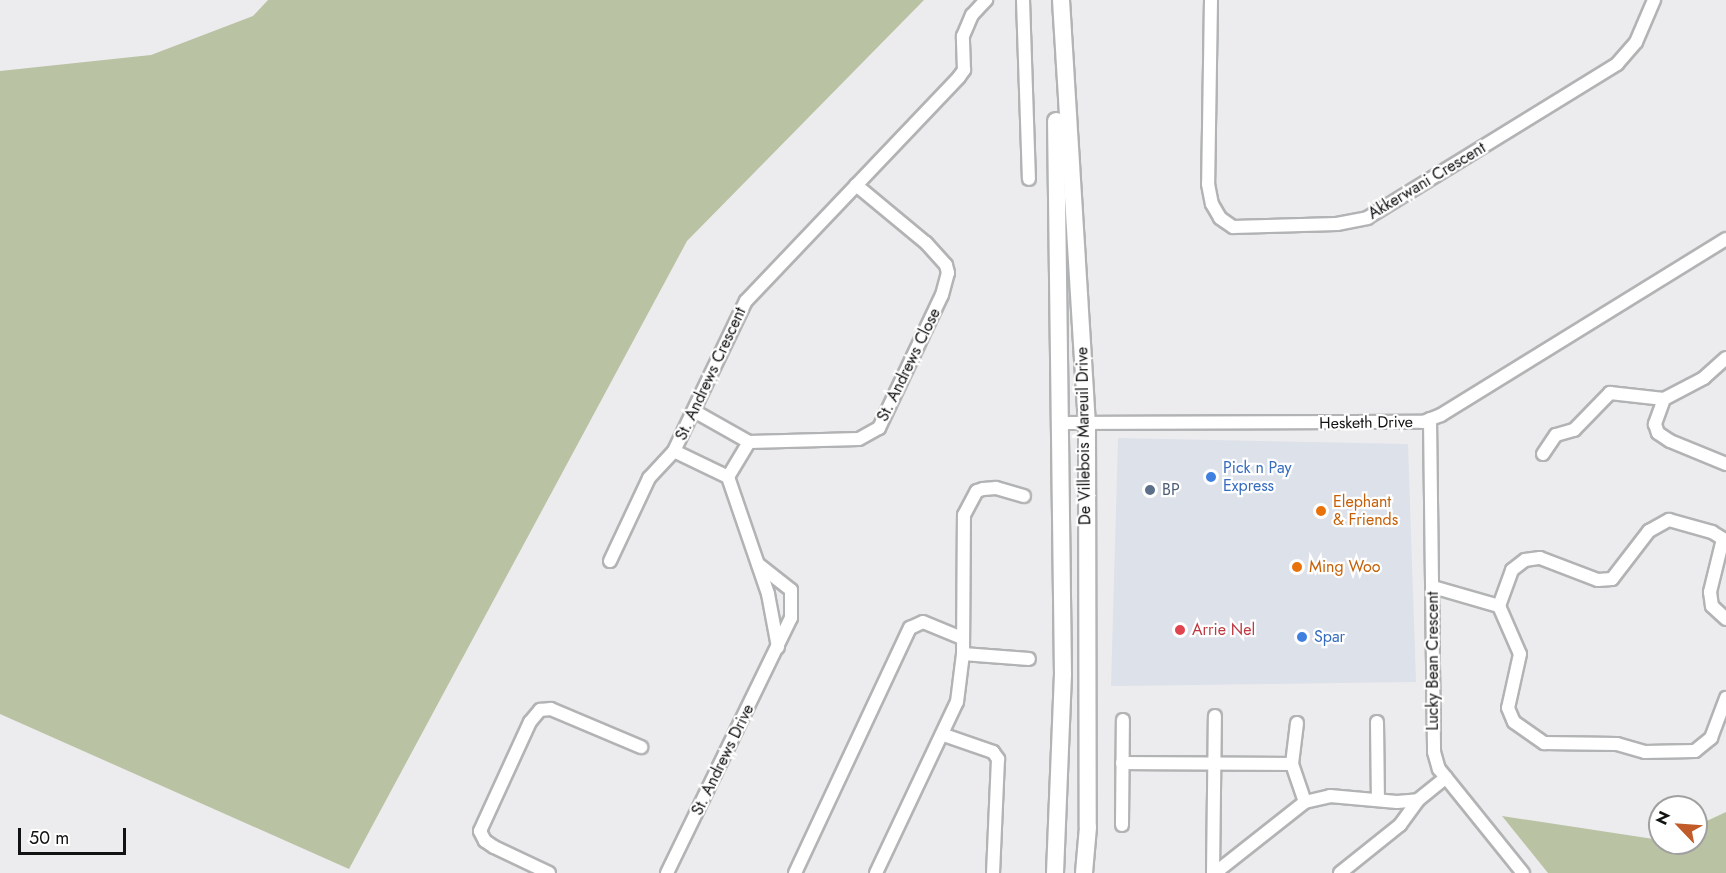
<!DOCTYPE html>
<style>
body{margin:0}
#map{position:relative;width:1726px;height:873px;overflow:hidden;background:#ececee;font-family:Jost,sans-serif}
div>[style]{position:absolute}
.built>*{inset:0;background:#dde1e9}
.green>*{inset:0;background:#b9c2a2}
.roads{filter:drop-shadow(2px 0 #b2b3b4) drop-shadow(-2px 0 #b2b3b4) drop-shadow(0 2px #b2b3b4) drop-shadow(0 -2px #b2b3b4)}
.minor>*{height:12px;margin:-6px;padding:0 6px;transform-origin:6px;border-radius:6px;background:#fff}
.secondary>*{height:16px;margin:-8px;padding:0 8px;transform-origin:8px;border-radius:8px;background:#fff}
.dots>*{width:16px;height:16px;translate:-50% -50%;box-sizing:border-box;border:3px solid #fff;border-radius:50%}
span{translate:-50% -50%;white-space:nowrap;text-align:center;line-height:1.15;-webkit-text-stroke:4.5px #fff;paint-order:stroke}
.street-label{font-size:16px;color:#111212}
.shop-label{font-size:16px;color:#366cbe}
.left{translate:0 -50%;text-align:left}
.service-label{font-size:16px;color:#4e5e75}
.food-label{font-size:16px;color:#c56008}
.health-label{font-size:16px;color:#be3a42}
.north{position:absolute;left:1648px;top:795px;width:60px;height:60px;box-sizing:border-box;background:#fff;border:2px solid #a0a0a0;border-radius:50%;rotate:295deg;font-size:16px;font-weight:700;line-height:24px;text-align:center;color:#111212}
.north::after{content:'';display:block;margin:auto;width:21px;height:27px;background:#c15c2a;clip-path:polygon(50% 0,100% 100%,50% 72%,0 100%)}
.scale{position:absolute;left:18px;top:828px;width:108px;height:27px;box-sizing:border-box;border:3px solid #111212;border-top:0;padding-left:8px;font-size:18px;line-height:21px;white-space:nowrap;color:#111212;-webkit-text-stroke:4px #fff;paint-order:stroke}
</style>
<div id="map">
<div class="built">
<i style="clip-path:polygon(1118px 438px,1408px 444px,1416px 682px,1111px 686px)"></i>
</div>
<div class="green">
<i style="clip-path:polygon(268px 0,924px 0,687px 241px,349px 869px,0 714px,0 71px,151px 55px,253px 16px)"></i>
<i style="clip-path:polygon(1726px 812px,1726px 873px,1548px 873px,1502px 816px,1660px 840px,1660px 843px,1696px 843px,1696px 826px)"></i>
</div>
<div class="roads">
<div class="minor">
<i style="left:1023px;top:0;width:179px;rotate:88.1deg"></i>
<i style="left:1211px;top:0;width:184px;rotate:90.9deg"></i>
<i style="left:1208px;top:184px;width:20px;rotate:79deg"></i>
<i style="left:1212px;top:204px;width:16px;rotate:60deg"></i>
<i style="left:1220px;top:218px;width:16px;rotate:35deg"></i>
<i style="left:1233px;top:227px;width:104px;rotate:-1.7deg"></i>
<i style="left:1337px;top:224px;width:31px;rotate:-11deg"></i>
<i style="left:1367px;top:218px;width:294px;rotate:-31.6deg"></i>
<i style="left:1617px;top:64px;width:29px;rotate:-49deg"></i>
<i style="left:1636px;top:42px;width:46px;rotate:-66.8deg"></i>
<i style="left:1726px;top:358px;width:30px;rotate:138deg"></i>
<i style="left:1704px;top:378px;width:45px;rotate:152.3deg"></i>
<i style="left:1664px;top:399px;width:27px;rotate:110deg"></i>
<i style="left:1655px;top:424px;width:9px;rotate:72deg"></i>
<i style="left:1658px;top:433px;width:14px;rotate:34deg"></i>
<i style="left:1670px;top:441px;width:61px;rotate:22.3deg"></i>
<i style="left:694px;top:411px;width:63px;rotate:29.4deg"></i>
<i style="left:749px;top:442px;width:110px;rotate:-1.6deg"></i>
<i style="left:859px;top:439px;width:23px;rotate:-29deg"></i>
<i style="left:879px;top:428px;width:147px;rotate:-64.7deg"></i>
<i style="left:942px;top:295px;width:23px;rotate:-75deg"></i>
<i style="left:948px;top:273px;width:8px;rotate:-104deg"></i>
<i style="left:946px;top:265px;width:30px;rotate:-132deg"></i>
<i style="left:926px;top:243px;width:91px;rotate:-140.4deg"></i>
<i style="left:1430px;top:419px;width:333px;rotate:89.3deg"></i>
<i style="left:1434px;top:752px;width:18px;rotate:74deg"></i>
<i style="left:1439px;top:769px;width:134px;rotate:51.1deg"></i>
<i style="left:1062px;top:423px;width:361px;rotate:-0.2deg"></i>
<i style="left:1423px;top:422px;width:19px;rotate:-21deg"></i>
<i style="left:1441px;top:415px;width:335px;rotate:-31.7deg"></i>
<i style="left:674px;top:451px;width:60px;rotate:25.7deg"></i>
<i style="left:728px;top:477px;width:124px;rotate:71.1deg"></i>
<i style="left:768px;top:594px;width:54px;rotate:79.3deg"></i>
<i style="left:1543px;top:454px;width:23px;rotate:-56deg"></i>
<i style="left:1556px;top:435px;width:19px;rotate:-16deg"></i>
<i style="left:1574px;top:430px;width:52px;rotate:-45.8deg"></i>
<i style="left:1610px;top:393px;width:54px;rotate:6.3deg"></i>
<i style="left:728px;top:477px;width:41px;rotate:-59deg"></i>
<i style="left:610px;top:561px;width:92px;rotate:-64.8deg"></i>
<i style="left:649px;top:478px;width:37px;rotate:-47deg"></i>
<i style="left:674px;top:451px;width:166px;rotate:-64.4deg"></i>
<i style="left:746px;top:301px;width:309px;rotate:-46.4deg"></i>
<i style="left:959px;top:77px;width:9px;rotate:-54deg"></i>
<i style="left:964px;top:70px;width:34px;rotate:-92deg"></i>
<i style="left:963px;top:36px;width:23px;rotate:-67deg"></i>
<i style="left:972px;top:15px;width:21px;rotate:-47deg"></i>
<i style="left:1433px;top:587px;width:69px;rotate:16.1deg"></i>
<i style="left:1499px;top:606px;width:52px;rotate:66.4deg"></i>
<i style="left:1520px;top:654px;width:55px;rotate:102.5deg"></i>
<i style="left:1508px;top:708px;width:15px;rotate:67deg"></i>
<i style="left:1514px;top:722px;width:37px;rotate:35deg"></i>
<i style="left:1544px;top:743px;width:73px;rotate:0.8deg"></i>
<i style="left:1617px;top:744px;width:29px;rotate:16deg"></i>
<i style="left:1645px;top:752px;width:50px;rotate:-1.1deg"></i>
<i style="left:1695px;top:751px;width:21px;rotate:-39deg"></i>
<i style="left:1711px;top:738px;width:43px;rotate:-69.4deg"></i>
<i style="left:1499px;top:606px;width:38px;rotate:-70deg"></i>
<i style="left:1512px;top:570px;width:16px;rotate:-38deg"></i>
<i style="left:1525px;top:560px;width:15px;rotate:-8deg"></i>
<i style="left:1540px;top:558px;width:62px;rotate:20.8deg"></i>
<i style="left:1598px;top:580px;width:14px;rotate:-4deg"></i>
<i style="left:1612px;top:579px;width:61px;rotate:-52.4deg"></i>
<i style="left:1649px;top:531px;width:23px;rotate:-29deg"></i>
<i style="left:1669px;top:520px;width:45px;rotate:15.6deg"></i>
<i style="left:1712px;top:532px;width:13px;rotate:32deg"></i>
<i style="left:1723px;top:539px;width:55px;rotate:103.8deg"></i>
<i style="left:1710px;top:592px;width:14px;rotate:82deg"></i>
<i style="left:1712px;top:606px;width:19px;rotate:43deg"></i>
<i style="left:963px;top:654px;width:66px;rotate:4.3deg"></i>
<i style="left:1377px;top:722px;width:77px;rotate:89.3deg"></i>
<i style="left:1297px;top:723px;width:41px;rotate:97deg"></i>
<i style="left:1292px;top:764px;width:40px;rotate:71.1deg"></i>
<i style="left:944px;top:735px;width:52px;rotate:19.1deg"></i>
<i style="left:993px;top:752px;width:9px;rotate:54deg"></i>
<i style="left:998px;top:759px;width:114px;rotate:92.5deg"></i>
<i style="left:1122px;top:763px;width:170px;rotate:0.3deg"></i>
<i style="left:1122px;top:825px;width:105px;rotate:-89.5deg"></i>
<i style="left:549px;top:873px;width:61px;rotate:-154.7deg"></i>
<i style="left:494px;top:847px;width:11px;rotate:-146deg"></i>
<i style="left:485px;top:841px;width:11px;rotate:-117deg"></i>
<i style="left:480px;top:831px;width:120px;rotate:-65.4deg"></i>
<i style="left:530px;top:722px;width:16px;rotate:-50deg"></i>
<i style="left:540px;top:710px;width:11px;rotate:-5deg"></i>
<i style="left:551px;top:709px;width:98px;rotate:22.9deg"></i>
<i style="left:667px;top:873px;width:284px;rotate:-64.1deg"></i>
<i style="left:791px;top:618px;width:28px;rotate:-90deg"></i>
<i style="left:791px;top:590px;width:42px;rotate:-141.8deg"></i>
<i style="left:795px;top:873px;width:271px;rotate:-64.9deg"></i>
<i style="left:910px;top:628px;width:14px;rotate:-25deg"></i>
<i style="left:923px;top:622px;width:42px;rotate:22.3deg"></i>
<i style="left:876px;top:873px;width:189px;rotate:-64.7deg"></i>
<i style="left:957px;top:702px;width:48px;rotate:-82.9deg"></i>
<i style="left:963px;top:654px;width:139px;rotate:-89.6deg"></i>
<i style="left:964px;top:515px;width:27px;rotate:-62deg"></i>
<i style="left:977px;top:491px;width:6px;rotate:-18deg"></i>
<i style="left:983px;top:489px;width:13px;rotate:-4deg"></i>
<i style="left:996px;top:488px;width:29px;rotate:16deg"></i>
<i style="left:1213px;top:873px;width:157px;rotate:-89.3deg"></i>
<i style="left:1215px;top:873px;width:115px;rotate:-38.3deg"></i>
<i style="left:1305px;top:802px;width:26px;rotate:-13deg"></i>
<i style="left:1330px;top:796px;width:67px;rotate:5.1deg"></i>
<i style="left:1397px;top:802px;width:21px;rotate:-5deg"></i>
<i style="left:1340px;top:873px;width:77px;rotate:-38.7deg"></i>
<i style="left:1400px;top:825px;width:31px;rotate:-54deg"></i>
<i style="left:1418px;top:800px;width:36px;rotate:-39deg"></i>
</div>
<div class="secondary">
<i style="left:1061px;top:0;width:427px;rotate:86.5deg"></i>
<i style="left:1087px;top:426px;width:401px;rotate:89.9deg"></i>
<i style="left:1088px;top:827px;width:46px;rotate:95deg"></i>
<i style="left:1055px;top:873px;width:198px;rotate:-87.7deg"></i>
<i style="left:1063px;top:675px;width:554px;rotate:-90.72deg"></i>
</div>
</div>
<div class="dots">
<i style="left:1211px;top:477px;background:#3f7fe0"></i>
<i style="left:1150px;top:490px;background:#5c6f8a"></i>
<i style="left:1321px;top:511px;background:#e8710a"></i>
<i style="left:1297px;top:567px;background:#e8710a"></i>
<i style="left:1180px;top:630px;background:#e0444e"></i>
<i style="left:1302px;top:637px;background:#3f7fe0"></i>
</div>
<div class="street-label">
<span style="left:1427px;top:181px;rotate:-31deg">Akkerwani Crescent</span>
<span style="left:909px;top:365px;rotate:-64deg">St. Andrews Close</span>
<span style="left:711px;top:374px;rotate:-65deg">St. Andrews Crescent</span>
<span style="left:1366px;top:423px;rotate:-1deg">Hesketh Drive</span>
<span style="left:1084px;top:436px;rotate:-91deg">De Villebois Mareuil Drive</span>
<span style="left:1433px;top:661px;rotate:-90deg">Lucky Bean Crescent</span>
<span style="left:723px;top:760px;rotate:-64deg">St. Andrews Drive</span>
</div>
<div class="shop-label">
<span class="left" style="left:1223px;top:477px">Pick n Pay<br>Express</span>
<span class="left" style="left:1314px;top:637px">Spar</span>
</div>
<div class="service-label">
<span class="left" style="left:1162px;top:490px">BP</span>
</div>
<div class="food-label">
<span class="left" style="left:1333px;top:511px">Elephant<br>&amp; Friends</span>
<span class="left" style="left:1309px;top:567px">Ming Woo</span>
</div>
<div class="health-label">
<span class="left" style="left:1192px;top:630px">Arrie Nel</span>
</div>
<div class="north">N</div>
<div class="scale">50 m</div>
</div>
